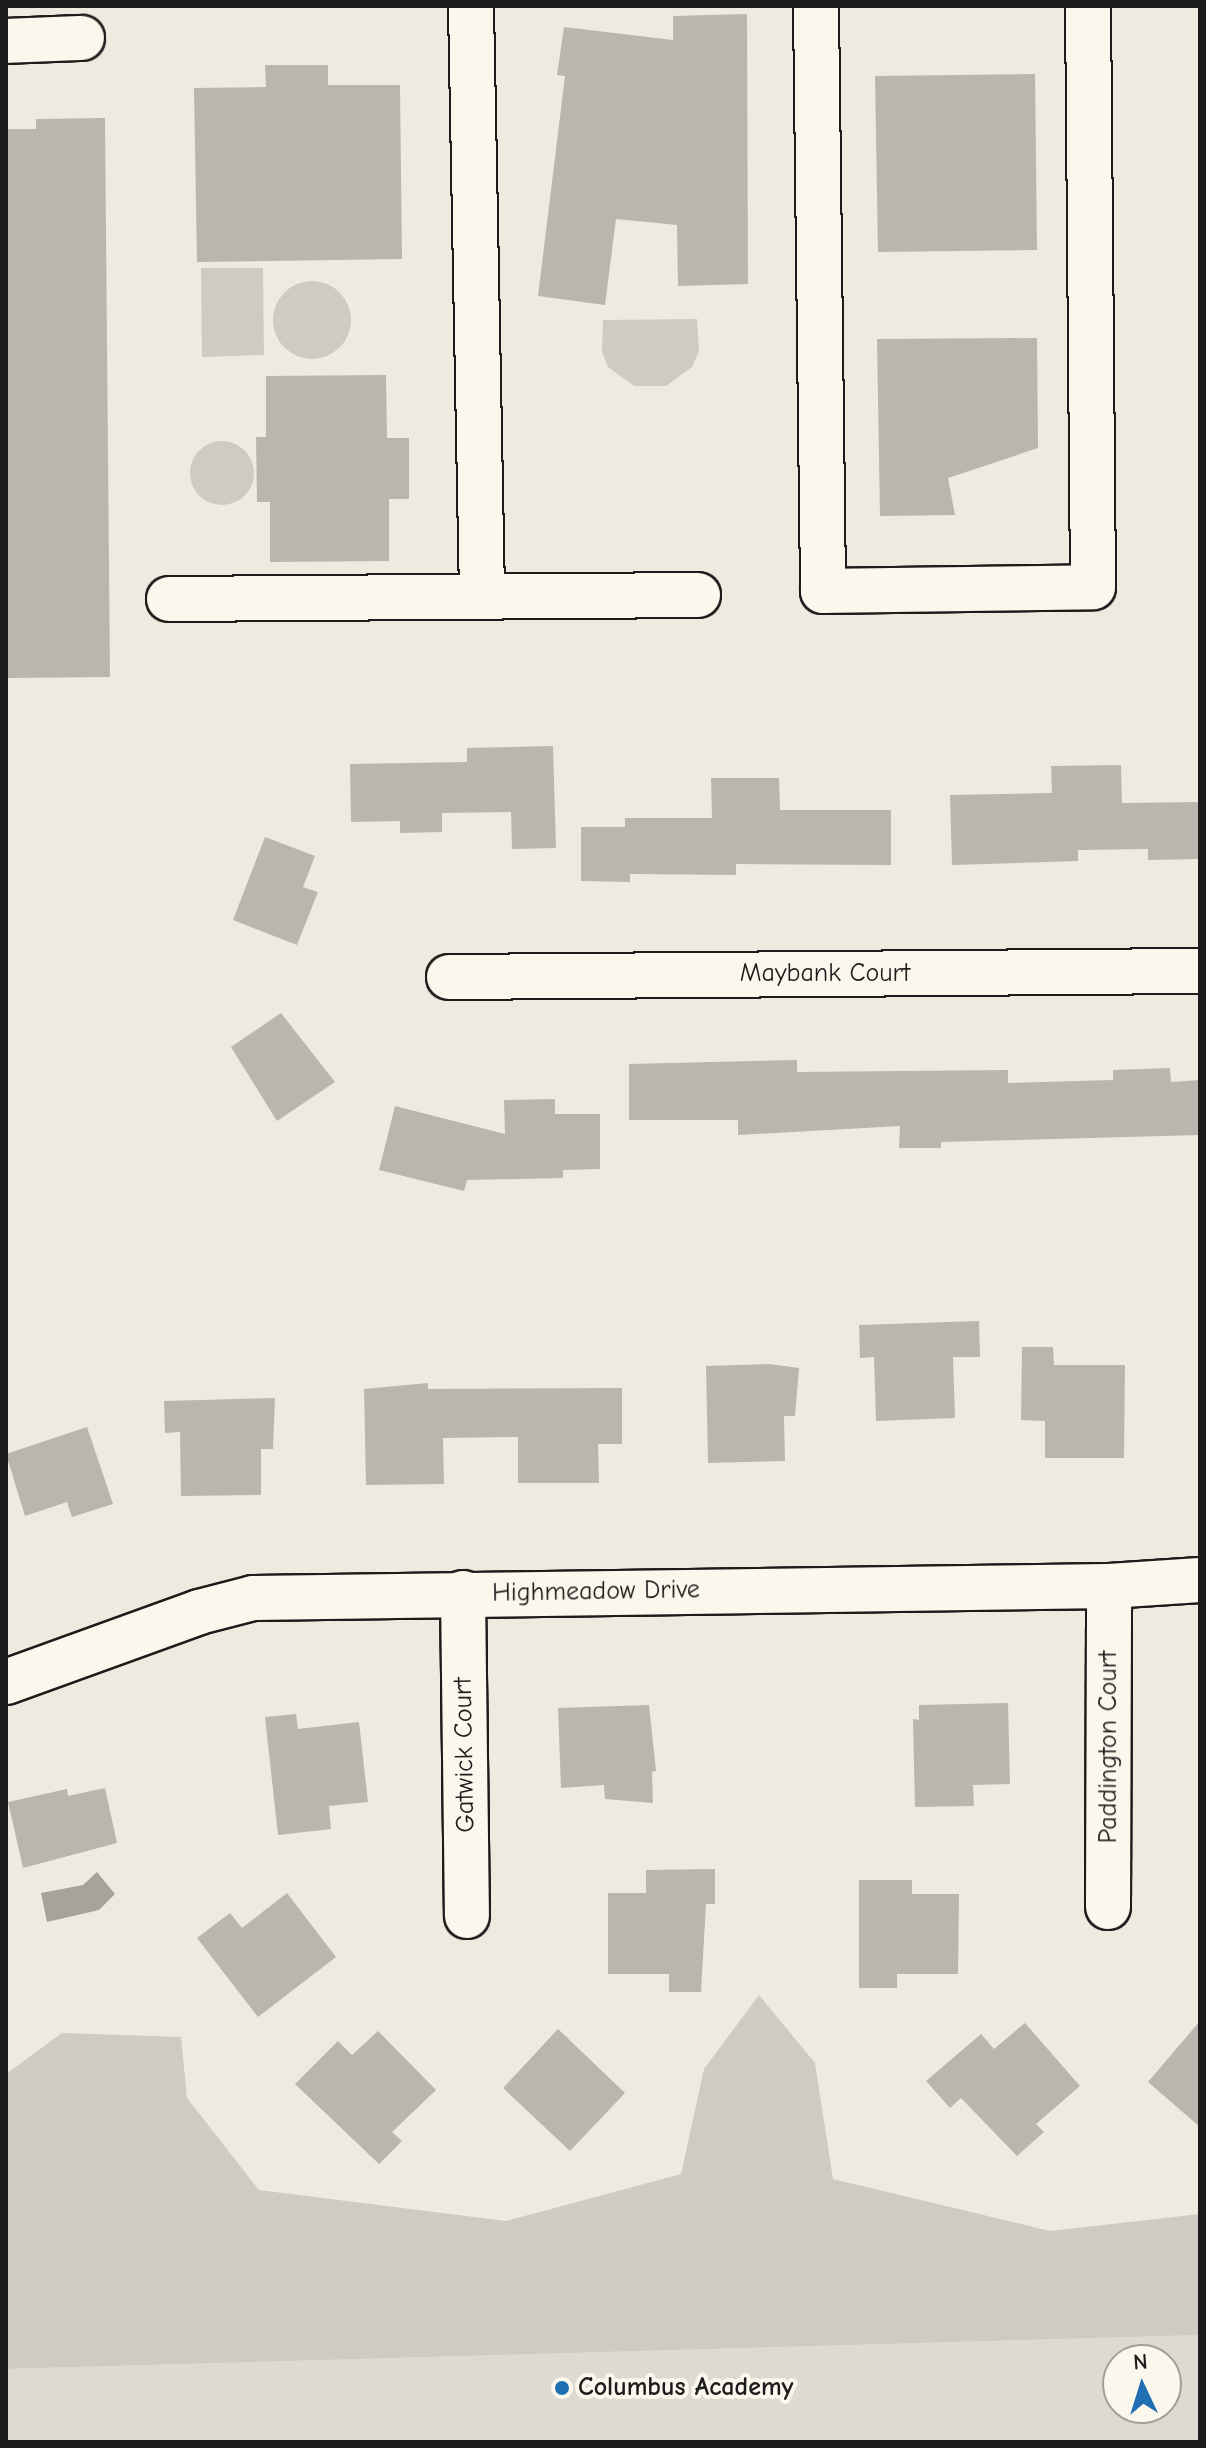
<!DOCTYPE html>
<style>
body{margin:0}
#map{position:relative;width:1206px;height:2448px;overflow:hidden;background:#eeeadf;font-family:"Comic Neue",sans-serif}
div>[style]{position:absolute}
.built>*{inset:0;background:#dedad1}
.green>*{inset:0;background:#ceccc2}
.round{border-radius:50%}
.water>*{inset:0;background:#a6a39d}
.building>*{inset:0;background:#b9b6af}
.roads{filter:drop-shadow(2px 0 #1c1c1c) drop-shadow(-2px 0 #1c1c1c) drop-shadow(0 2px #1c1c1c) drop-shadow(0 -2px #1c1c1c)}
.minor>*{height:44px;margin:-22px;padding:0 22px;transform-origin:22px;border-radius:22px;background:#fbf7ec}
.dots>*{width:22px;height:22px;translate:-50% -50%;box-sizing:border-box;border:4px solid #fbf7ec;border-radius:50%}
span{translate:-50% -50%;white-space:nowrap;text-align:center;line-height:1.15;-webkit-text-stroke:8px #fbf7ec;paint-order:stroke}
.street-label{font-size:26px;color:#1c1c1c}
.poi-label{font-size:26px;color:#1c1c1c;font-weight:700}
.left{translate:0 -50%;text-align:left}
.frame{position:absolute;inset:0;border:8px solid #1c1c1c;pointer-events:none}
.north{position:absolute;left:1102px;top:2344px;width:80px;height:80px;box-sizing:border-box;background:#fbf7ec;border:2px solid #a29f99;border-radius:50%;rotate:356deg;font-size:22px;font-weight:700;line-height:32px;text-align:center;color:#1c1c1c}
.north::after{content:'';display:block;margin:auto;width:28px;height:36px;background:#1f6fb2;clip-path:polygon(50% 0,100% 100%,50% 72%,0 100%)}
</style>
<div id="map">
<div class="built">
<i style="clip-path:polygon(evenodd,1200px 2335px,1200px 2442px,6px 2442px,6px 2369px,1200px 2335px,1118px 2360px,1166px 2360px,1166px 2408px,1118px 2408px,1118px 2360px)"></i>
</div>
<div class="green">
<i style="clip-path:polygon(201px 268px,263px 268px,264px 355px,202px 357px)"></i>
<i class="round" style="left:273px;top:281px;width:78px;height:78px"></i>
<i style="clip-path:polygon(697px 319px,699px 351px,692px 367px,666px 386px,634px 386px,608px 367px,602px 352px,603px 320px)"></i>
<i class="round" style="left:190px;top:441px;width:64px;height:64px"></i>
<i style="clip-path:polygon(759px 1995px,815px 2063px,833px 2179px,1050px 2231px,1200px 2214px,1200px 2335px,6px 2369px,6px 2074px,62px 2033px,181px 2037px,187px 2098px,259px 2190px,506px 2221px,681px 2174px,704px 2069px)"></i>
</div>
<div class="water">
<i style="clip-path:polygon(97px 1872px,115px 1894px,99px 1910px,47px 1922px,41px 1893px,83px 1885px)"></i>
</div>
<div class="building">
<i style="clip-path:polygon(747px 14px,748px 284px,678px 286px,677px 225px,616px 219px,605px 305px,538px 296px,565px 76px,557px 75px,564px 27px,673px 40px,673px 16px)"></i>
<i style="clip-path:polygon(265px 65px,328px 65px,328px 85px,400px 85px,402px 259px,197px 262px,194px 88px,266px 87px)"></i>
<i style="clip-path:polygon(1035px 74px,1037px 250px,878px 252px,875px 76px)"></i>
<i style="clip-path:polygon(105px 118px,110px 677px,6px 678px,6px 129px,36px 129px,36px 119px)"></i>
<i style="clip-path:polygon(1037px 338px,1038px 448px,948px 478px,955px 515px,880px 516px,877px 339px)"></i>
<i style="clip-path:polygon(386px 375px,387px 438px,409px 438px,409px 499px,389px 499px,389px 561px,270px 562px,270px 502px,257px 502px,256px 437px,266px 437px,266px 376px)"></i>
<i style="clip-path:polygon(553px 746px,556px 848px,512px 849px,511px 812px,442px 813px,442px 832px,400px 833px,400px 821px,351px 822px,350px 764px,467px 762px,467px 748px)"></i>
<i style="clip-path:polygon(1121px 765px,1122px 803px,1200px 802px,1200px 859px,1148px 860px,1148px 849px,1078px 850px,1078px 861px,952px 865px,950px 795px,1052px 793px,1051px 766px)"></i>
<i style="clip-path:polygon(711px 778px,779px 778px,780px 810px,891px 810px,891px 865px,736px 864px,736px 875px,630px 874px,630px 882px,581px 881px,581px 827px,625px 827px,625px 818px,712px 818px)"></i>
<i style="clip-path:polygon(265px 837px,315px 856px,303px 887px,318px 892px,297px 945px,233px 920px)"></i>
<i style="clip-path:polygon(281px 1013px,335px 1082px,277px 1121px,231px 1047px)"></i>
<i style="clip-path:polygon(797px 1060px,797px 1072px,1008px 1070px,1008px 1083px,1113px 1080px,1113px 1070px,1170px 1068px,1171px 1082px,1200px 1080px,1200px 1135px,941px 1142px,941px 1148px,899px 1148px,900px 1126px,738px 1135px,738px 1120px,629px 1120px,629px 1064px)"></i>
<i style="clip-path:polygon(555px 1099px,555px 1114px,600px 1114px,600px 1169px,563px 1170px,563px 1178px,467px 1180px,464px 1191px,379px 1170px,395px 1106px,505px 1134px,504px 1100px)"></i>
<i style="clip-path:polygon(979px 1321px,980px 1357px,953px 1357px,955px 1418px,876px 1421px,874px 1357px,860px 1358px,859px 1325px)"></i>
<i style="clip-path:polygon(1022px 1347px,1053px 1347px,1054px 1365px,1125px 1365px,1124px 1458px,1045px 1458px,1045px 1421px,1021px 1420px)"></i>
<i style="clip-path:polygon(769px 1364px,799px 1368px,795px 1416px,784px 1416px,785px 1461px,708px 1463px,706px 1366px)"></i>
<i style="clip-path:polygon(428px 1383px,428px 1389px,622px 1388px,622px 1444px,598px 1444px,599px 1483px,518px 1483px,518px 1437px,443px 1438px,444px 1484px,366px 1485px,364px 1389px)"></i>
<i style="clip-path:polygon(275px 1398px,273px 1449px,261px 1449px,261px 1495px,181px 1496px,180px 1432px,165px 1433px,164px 1401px)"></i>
<i style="clip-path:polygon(87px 1427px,113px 1504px,72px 1517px,67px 1502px,25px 1516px,6px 1454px)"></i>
<i style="clip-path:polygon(1008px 1703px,1010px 1784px,973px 1785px,974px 1806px,915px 1807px,913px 1719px,919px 1720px,919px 1705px)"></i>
<i style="clip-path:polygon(649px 1705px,656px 1771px,652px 1772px,653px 1803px,605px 1799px,604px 1785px,561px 1788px,558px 1708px)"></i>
<i style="clip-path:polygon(296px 1714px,298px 1729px,359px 1722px,368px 1802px,329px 1806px,331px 1829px,278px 1835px,265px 1717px)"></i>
<i style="clip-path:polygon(105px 1788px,117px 1843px,23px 1868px,8px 1802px,67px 1789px,68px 1796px)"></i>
<i style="clip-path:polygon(715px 1869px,715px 1904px,706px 1904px,701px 1992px,669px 1992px,669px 1974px,608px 1974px,608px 1893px,646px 1893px,646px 1870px)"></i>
<i style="clip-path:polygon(859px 1880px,912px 1880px,912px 1894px,959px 1894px,958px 1974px,897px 1974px,897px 1988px,859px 1988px)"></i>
<i style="clip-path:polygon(287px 1893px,336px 1957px,258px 2017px,197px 1938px,230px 1913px,242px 1928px)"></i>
<i style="clip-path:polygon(1200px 2021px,1200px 2127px,1148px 2082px)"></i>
<i style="clip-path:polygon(1025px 2023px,1080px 2086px,1036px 2124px,1044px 2132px,1017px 2156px,961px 2098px,950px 2108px,926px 2081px,981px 2034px,994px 2049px)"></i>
<i style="clip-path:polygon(558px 2029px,625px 2093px,570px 2151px,503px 2088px)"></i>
<i style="clip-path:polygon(378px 2031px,436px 2090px,392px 2132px,402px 2141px,379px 2164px,295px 2084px,338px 2041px,352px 2055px)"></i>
</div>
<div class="roads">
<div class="minor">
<i style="left:471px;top:6px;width:591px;rotate:88.93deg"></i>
<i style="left:816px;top:6px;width:585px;rotate:89.31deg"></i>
<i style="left:823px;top:591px;width:270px;rotate:-0.8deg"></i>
<i style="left:1093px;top:587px;width:581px;rotate:-90.49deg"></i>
<i style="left:6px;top:41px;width:76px;rotate:-2.3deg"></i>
<i style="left:169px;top:599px;width:529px;rotate:-0.43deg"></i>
<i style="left:449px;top:977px;width:751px;rotate:-0.46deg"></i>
<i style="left:463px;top:1593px;width:323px;rotate:89.3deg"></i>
<i style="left:6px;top:1682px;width:205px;rotate:-19.9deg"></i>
<i style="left:199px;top:1612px;width:56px;rotate:-14.5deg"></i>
<i style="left:253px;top:1598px;width:856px;rotate:-0.8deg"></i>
<i style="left:1109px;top:1586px;width:91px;rotate:-3.8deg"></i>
<i style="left:1108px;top:1907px;width:321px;rotate:-89.8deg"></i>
</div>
</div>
<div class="dots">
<i style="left:562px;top:2388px;background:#1f6fb2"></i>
</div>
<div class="street-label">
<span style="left:825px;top:974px">Maybank Court</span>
<span style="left:596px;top:1592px;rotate:-1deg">Highmeadow Drive</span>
<span style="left:1109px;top:1747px;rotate:-90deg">Paddington Court</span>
<span style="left:465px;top:1755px;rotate:-91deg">Gatwick Court</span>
</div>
<div class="poi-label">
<span class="left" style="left:578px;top:2388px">Columbus Academy</span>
</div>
<div class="frame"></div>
<div class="north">N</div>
</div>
